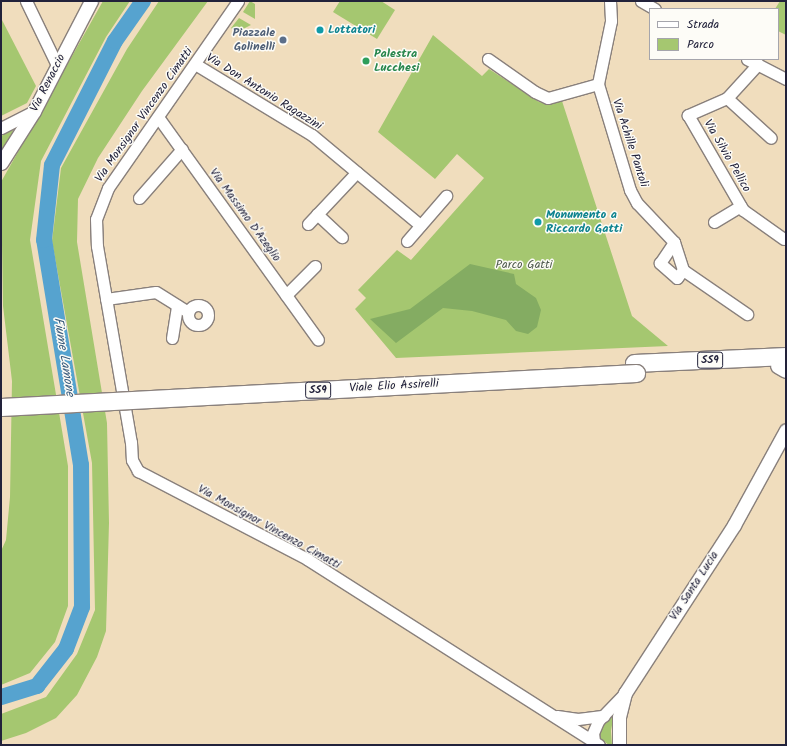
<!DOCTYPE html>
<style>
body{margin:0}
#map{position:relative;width:787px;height:746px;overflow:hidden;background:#f0ddbd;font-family:Kalam,sans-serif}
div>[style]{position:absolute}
.green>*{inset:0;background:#a5c770}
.forest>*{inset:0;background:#84ac62}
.river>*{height:16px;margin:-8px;padding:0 8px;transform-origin:8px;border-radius:8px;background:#56a3cf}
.roads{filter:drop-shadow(1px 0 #89807c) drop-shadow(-1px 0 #89807c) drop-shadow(0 1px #89807c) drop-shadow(0 -1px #89807c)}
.minor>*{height:11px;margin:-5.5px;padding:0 5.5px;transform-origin:5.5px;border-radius:5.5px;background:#fff}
.minor>.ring{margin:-5.5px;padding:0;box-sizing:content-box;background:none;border:11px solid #fff;border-radius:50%}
.tertiary>*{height:13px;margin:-6.5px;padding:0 6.5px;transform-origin:6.5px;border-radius:6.5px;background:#fff}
.primary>*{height:17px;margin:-8.5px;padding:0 8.5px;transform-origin:8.5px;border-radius:8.5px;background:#fff}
.bridges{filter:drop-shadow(1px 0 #89807c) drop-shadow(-1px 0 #89807c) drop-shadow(0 1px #89807c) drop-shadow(0 -1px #89807c)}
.primary-bridge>*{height:17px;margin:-8.5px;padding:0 8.5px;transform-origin:8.5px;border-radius:8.5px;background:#fff}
.dots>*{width:11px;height:11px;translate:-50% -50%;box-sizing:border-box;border:2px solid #fdfcf7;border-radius:50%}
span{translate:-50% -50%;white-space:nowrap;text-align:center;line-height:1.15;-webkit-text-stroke:3px #fdfcf7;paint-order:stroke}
.shield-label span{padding:1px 3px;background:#fdfcf7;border:1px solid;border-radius:3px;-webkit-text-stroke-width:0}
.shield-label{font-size:11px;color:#22223b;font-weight:700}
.culture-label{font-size:12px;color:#0d838f;font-weight:700}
.left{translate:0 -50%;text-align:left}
.service-label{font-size:12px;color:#4e5e75;font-weight:700}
.right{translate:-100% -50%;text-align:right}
.leisure-label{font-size:12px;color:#27864d;font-weight:700}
.street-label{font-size:12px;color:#22223b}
.park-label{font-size:12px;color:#505c4e}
.water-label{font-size:13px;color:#395c7e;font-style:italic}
.frame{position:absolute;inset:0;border:2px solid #22223b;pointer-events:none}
.legend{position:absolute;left:649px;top:8px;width:130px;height:52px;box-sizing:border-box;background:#fdfcf7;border:1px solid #a5a5ac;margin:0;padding:5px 7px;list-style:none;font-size:12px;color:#22223b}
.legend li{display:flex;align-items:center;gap:8px;height:20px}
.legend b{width:20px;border:1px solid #a5a5ac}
</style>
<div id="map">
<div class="green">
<i style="clip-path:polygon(103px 1px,130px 1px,106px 37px,41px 161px,30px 240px,68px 466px,68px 606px,55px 642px,30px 673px,1px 685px,1px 551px,6px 540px,10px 497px,12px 381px,3px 306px,1px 182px)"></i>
<i style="clip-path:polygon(159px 1px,208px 1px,142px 91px,98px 158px,78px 199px,77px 242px,107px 423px,109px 523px,106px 631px,97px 657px,77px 695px,56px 718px,26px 733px,1px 741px,1px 714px,46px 697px,77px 654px,95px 610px,92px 463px,52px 241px,61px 168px,127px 49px)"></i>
<i style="clip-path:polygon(250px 1px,255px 4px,255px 19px,243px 12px)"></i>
<i style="clip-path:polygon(340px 1px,381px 1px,395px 10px,377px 39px,333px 12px)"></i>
<i style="clip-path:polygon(780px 1px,786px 1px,786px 35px,778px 31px,778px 9px,775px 9px)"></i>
<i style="clip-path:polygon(239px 18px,251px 25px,237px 32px,231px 28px)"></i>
<i style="clip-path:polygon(2px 20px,36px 86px,27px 103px,1px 116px)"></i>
<i style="clip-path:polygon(433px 35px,482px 76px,489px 69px,539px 102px,552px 104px,562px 101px,632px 316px,668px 346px,396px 358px,355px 309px,366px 298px,358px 290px,397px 250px,411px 260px,484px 178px,457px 154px,435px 179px,378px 132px)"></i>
<i style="clip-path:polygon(13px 130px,12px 136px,1px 152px,1px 136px)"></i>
<i style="clip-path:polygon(612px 711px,614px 713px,611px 731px,612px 745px,609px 745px,598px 737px,598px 730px)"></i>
</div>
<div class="forest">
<i style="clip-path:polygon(470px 264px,514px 274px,516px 284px,536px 298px,541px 310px,537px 327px,528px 334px,516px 331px,506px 320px,472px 311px,443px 308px,396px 343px,370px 319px,410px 309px)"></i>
</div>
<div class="river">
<i style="left:1px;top:697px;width:38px;rotate:-17deg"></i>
<i style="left:37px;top:686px;width:47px;rotate:-51.9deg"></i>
<i style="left:66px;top:649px;width:45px;rotate:-69.1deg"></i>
<i style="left:82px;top:607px;width:142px;rotate:-90.4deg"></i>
<i style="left:81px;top:465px;width:228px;rotate:-99.3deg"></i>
<i style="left:44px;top:240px;width:75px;rotate:-83.9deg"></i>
<i style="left:52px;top:165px;width:139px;rotate:-63.1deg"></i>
<i style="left:115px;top:41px;width:49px;rotate:-55deg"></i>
</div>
<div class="roads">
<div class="minor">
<i style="left:26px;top:1px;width:71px;rotate:64.2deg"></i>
<i style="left:238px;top:1px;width:228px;rotate:124.8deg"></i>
<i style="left:108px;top:188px;width:33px;rotate:111deg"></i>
<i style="left:96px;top:219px;width:27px;rotate:88deg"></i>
<i style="left:97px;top:246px;width:199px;rotate:80.2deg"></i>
<i style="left:131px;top:442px;width:18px;rotate:87deg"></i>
<i style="left:132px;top:460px;width:13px;rotate:61deg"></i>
<i style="left:138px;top:471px;width:191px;rotate:27.5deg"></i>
<i style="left:307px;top:559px;width:346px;rotate:32.5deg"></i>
<i style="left:610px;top:1px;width:20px;rotate:87deg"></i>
<i style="left:611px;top:21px;width:64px;rotate:101.7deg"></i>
<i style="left:598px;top:84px;width:111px;rotate:73.2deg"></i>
<i style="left:630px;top:190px;width:15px;rotate:62deg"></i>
<i style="left:637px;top:203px;width:54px;rotate:46.5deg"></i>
<i style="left:674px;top:242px;width:29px;rotate:72deg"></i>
<i style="left:683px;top:270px;width:10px;rotate:127deg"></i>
<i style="left:677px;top:278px;width:23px;rotate:-139deg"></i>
<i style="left:660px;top:263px;width:25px;rotate:-56deg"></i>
<i style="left:641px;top:1px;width:16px;rotate:30deg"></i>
<i style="left:488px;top:59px;width:57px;rotate:35.1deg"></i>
<i style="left:535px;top:92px;width:14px;rotate:25deg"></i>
<i style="left:548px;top:98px;width:52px;rotate:-15.6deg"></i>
<i style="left:747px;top:59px;width:44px;rotate:27.1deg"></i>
<i style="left:195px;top:64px;width:137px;rotate:31.3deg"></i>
<i style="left:312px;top:135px;width:141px;rotate:39.8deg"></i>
<i style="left:758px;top:64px;width:46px;rotate:132.4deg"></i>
<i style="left:727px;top:98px;width:43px;rotate:156.4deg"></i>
<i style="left:688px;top:115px;width:110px;rotate:59.9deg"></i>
<i style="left:743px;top:210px;width:50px;rotate:35.3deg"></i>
<i style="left:727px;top:98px;width:59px;rotate:42.3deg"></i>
<i style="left:158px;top:117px;width:274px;rotate:54.3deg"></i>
<i style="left:1px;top:128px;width:37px;rotate:-27deg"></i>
<i style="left:139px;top:198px;width:65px;rotate:-48.7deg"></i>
<i style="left:317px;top:214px;width:34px;rotate:43deg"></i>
<i style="left:714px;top:222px;width:31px;rotate:-31deg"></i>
<i style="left:308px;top:224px;width:71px;rotate:-46.7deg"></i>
<i style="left:407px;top:241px;width:60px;rotate:-49.1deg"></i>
<i style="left:683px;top:270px;width:78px;rotate:34.5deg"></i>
<i style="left:286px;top:295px;width:41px;rotate:-45deg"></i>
<i style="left:106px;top:299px;width:50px;rotate:-8deg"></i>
<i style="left:156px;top:292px;width:38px;rotate:32deg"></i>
<i class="ring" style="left:188px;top:305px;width:9px;height:9px"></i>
<i style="left:172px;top:338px;width:33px;rotate:-81deg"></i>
<i style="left:557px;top:716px;width:21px;rotate:8deg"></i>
<i style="left:578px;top:719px;width:26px;rotate:-7deg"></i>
<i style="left:594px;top:741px;width:8px;rotate:-97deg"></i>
<i style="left:593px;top:733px;width:13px;rotate:-67deg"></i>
<i style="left:598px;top:721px;width:39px;rotate:-46deg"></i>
</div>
<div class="tertiary">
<i style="left:1px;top:163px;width:62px;rotate:-57.6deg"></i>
<i style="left:34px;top:111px;width:124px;rotate:-62.6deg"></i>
<i style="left:619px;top:745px;width:28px;rotate:-90deg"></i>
<i style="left:619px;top:717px;width:25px;rotate:-76deg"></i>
<i style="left:625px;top:693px;width:200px;rotate:-57deg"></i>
<i style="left:734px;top:525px;width:108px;rotate:-61.3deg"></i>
</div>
<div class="primary">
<i style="left:634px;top:363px;width:152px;rotate:-2.6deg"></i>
<i style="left:779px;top:365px;width:8px;rotate:30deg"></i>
</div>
</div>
<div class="bridges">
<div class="primary-bridge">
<i style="left:1px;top:407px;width:636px;rotate:-3.06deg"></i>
</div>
</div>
<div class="dots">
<i style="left:320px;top:30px;background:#0f9aa8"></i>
<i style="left:283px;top:40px;background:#5c6f8a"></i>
<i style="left:366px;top:61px;background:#2e9e5b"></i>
<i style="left:538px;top:222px;background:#0f9aa8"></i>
</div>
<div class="shield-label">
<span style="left:710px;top:360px">SS9</span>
<span style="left:318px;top:390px">SS9</span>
</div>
<div class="culture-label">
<span class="left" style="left:328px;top:30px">Lottatori</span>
<span class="left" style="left:546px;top:222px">Monumento a<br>Riccardo Gatti</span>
</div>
<div class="service-label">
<span class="right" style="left:275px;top:40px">Piazzale<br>Golinelli</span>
</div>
<div class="leisure-label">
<span class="left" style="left:374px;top:61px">Palestra<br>Lucchesi</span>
</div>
<div class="street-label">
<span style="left:48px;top:83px;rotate:-63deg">Via Renaccio</span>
<span style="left:264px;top:92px;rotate:32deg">Via Don Antonio Ragazzini</span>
<span style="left:144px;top:115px;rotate:-55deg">Via Monsignor Vincenzo Cimatti</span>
<span style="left:630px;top:143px;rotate:72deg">Via Achille Pantoli</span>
<span style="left:727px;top:156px;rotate:60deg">Via Silvio Pellico</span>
<span style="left:245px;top:215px;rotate:54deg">Via Massimo D'Azeglio</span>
<span style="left:394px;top:386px;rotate:-3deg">Viale Elio Assirelli</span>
<span style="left:269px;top:527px;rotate:29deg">Via Monsignor Vincenzo Cimatti</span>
<span style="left:694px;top:586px;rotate:-57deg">Via Santa Lucia</span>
</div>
<div class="park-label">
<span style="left:524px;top:265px">Parco Gatti</span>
</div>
<div class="water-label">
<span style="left:63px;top:357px;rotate:81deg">Fiume Lamone</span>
</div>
<div class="frame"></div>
<ul class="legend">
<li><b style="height:5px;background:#fff"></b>Strada</li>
<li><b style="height:11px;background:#a5c770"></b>Parco</li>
</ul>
</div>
